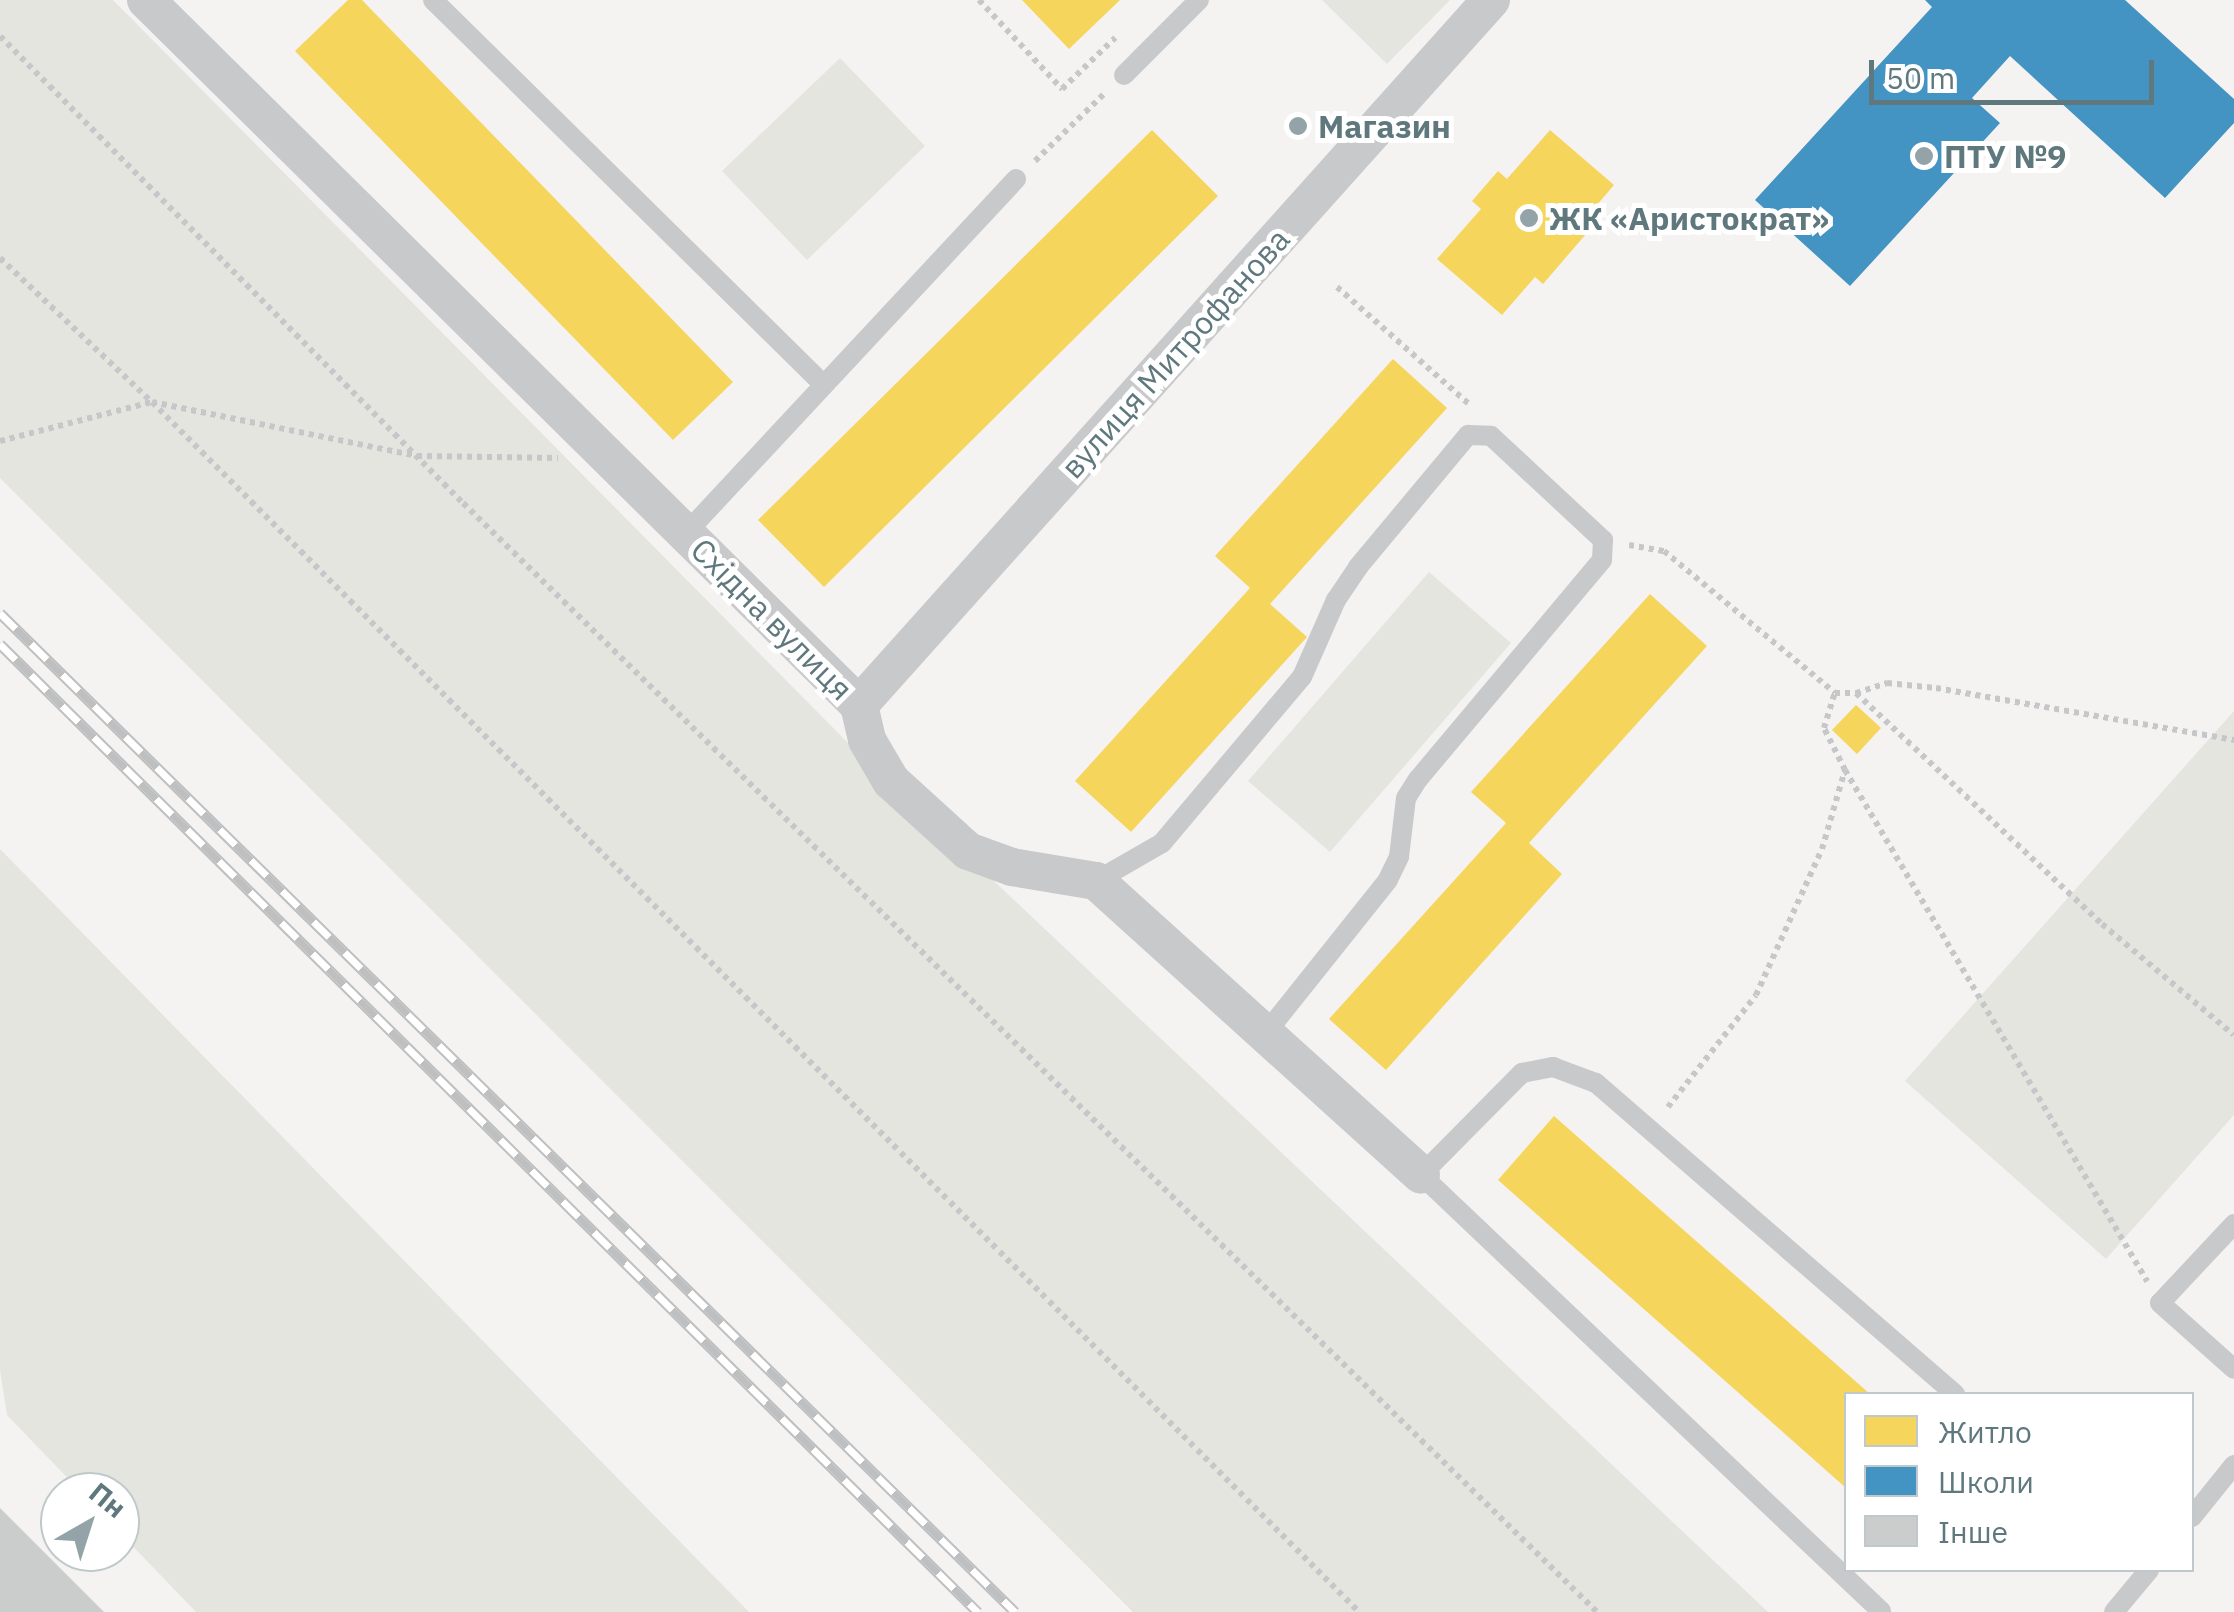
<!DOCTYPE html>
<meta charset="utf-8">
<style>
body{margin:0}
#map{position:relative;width:2234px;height:1612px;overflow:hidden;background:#f4f3f2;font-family:"IBM Plex Sans",sans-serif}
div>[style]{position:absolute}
.green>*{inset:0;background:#e4e5df}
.homes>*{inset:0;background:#f6d55c}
.schools>*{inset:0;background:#4393c3}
.building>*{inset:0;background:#cbcdcd}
.path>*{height:6px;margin-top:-3px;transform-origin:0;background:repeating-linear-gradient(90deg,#c5c7c8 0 5px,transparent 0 10px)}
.service>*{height:20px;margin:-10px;padding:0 10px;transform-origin:10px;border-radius:10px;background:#c8c9ca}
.minor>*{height:38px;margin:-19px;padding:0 19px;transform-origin:19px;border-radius:19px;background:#c8c9ca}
.rail>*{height:11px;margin-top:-5.5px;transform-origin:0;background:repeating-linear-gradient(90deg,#fff 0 22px,#bebfc0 0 44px);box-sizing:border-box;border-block:2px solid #bebfc0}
.dots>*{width:28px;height:28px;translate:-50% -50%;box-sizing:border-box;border:5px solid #fff;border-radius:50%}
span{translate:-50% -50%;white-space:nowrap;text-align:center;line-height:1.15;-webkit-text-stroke:10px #fff;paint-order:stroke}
.poi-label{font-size:32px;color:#5f787e;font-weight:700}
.left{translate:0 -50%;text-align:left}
.street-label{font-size:32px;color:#5f787e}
.legend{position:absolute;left:1844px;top:1392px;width:350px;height:180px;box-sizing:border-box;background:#fff;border:2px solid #bfc9cb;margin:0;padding:12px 18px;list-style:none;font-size:30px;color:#5f787e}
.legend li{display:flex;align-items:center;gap:20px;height:50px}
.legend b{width:50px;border:2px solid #bfc9cb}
.north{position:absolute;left:40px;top:1472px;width:100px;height:100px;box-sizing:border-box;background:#fff;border:2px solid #bfc9cb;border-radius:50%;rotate:39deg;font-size:28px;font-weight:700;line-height:40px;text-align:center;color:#5f787e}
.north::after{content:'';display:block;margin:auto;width:35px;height:45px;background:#93a3a7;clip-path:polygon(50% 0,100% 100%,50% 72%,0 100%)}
.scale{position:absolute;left:1869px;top:60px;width:285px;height:45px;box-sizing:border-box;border:5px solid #5f787e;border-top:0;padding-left:12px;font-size:30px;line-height:35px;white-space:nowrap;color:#5f787e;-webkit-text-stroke:8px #fff;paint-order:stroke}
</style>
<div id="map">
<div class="green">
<i style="clip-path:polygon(0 0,113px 0,852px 747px,1768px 1612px,1133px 1612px,0 478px)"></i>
<i style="clip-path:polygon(1322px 0,1450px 0,1387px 64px)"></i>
<i style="clip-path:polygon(840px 58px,925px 146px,807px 260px,722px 171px)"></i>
<i style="clip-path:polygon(1429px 572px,1511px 643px,1330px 852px,1248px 781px)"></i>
<i style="clip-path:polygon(2234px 711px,2234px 1115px,2106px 1259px,1905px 1081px)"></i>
<i style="clip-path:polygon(0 849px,749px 1612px,196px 1612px,120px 1533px,120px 1492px,81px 1492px,7px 1415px,0 1370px)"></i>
</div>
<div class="homes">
<i style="clip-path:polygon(348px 0,362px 0,733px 382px,673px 440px,295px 51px)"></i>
<i style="clip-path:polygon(1022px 0,1120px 0,1069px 49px)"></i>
<i style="clip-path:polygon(1152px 130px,1218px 196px,824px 587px,758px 520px)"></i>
<i style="clip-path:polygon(1550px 130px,1614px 185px,1578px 227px,1586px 234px,1543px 284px,1535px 277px,1502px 315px,1437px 259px,1481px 209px,1472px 201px,1498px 171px,1507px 179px)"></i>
<i style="clip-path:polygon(1393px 359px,1447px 408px,1270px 604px,1307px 637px,1131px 832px,1075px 781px,1250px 588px,1215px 556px)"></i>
<i style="clip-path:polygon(1650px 594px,1707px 646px,1529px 843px,1562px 874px,1386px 1070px,1329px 1019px,1506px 823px,1471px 792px)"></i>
<i style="clip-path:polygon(1856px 705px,1881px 728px,1857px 754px,1832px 730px)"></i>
<i style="clip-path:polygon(1554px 1116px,1870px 1394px,1846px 1394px,1846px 1488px,1498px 1180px)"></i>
</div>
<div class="schools">
<i style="clip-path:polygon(1925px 0,2125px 0,2234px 99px,2234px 123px,2165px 198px,2010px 56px,1972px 98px,2000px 123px,1850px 286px,1755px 200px,1932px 7px)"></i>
</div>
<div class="building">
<i style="clip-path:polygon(0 1508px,104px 1612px,0 1612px)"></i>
</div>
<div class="path">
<i style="left:979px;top:0;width:122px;rotate:47deg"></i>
<i style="left:1062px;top:89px;width:74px;rotate:-43.9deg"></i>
<i style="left:0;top:36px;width:658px;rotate:45.25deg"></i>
<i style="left:463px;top:503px;width:1586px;rotate:44.36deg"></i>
<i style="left:1035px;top:161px;width:98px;rotate:-44.2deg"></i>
<i style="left:0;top:258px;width:209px;rotate:43.5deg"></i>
<i style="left:152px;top:402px;width:1709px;rotate:45.07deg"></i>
<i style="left:1337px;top:287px;width:179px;rotate:41.6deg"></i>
<i style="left:0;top:441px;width:157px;rotate:-14.4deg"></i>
<i style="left:152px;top:402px;width:270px;rotate:11.5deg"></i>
<i style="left:417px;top:456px;width:141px;rotate:0.8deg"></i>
<i style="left:1629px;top:545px;width:36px;rotate:10deg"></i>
<i style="left:1664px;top:551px;width:222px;rotate:39.7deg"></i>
<i style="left:1835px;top:693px;width:21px"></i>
<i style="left:1856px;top:693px;width:337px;rotate:43.2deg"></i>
<i style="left:2102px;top:924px;width:172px;rotate:40.1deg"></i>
<i style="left:1856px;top:693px;width:33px;rotate:-18deg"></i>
<i style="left:1887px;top:683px;width:49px;rotate:5.8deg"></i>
<i style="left:1936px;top:688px;width:303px;rotate:9.9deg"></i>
<i style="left:1845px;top:770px;width:594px;rotate:59.42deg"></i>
<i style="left:1668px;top:1107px;width:142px;rotate:-51.8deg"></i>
<i style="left:1756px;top:995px;width:160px;rotate:-65.7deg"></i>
<i style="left:1822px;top:849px;width:82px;rotate:-73.8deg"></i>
<i style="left:1845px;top:770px;width:47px;rotate:-116.6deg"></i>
<i style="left:1824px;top:728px;width:37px;rotate:-73deg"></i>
</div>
<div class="service">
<i style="left:433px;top:0;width:547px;rotate:44.56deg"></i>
<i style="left:1124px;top:75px;width:106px;rotate:-45deg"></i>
<i style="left:686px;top:533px;width:484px;rotate:-47deg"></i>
<i style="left:1096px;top:881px;width:76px;rotate:-29.9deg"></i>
<i style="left:1162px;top:843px;width:217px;rotate:-49.9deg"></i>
<i style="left:1302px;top:677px;width:84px;rotate:-66.2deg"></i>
<i style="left:1336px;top:600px;width:40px;rotate:-56deg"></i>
<i style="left:1358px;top:567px;width:172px;rotate:-50.2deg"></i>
<i style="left:1468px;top:435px;width:23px;rotate:2deg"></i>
<i style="left:1491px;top:436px;width:153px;rotate:42.9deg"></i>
<i style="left:1603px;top:540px;width:20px;rotate:93deg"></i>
<i style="left:1602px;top:560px;width:286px;rotate:130deg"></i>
<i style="left:1418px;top:779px;width:22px;rotate:122deg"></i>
<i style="left:1406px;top:798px;width:59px;rotate:96.8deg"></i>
<i style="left:1399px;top:857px;width:25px;rotate:116deg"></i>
<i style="left:1388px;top:880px;width:196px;rotate:128.6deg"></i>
<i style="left:2234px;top:1224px;width:108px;rotate:133.1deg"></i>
<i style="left:2160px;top:1303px;width:99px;rotate:41.7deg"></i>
<i style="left:2192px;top:1517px;width:67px;rotate:-51.1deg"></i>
<i style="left:1881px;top:1611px;width:634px;rotate:-136.53deg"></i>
<i style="left:1421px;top:1175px;width:144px;rotate:-45.3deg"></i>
<i style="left:1522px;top:1073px;width:32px;rotate:-11deg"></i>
<i style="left:1553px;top:1067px;width:46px;rotate:20.4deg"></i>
<i style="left:1596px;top:1083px;width:475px;rotate:40.9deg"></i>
<i style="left:2114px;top:1612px;width:55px;rotate:-50.2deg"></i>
</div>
<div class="minor">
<i style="left:146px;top:0;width:1003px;rotate:44.68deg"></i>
<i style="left:859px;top:705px;width:36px;rotate:77deg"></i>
<i style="left:867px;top:740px;width:48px;rotate:59.7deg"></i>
<i style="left:891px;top:781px;width:104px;rotate:42.3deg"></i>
<i style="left:968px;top:851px;width:47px;rotate:20deg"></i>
<i style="left:1012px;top:867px;width:85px;rotate:9.5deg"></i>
<i style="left:1096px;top:881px;width:438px;rotate:42.1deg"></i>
<i style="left:859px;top:705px;width:947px;rotate:-48.13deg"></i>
</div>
<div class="rail">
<i style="left:0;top:613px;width:1424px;rotate:44.54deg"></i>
<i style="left:0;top:644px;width:1376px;rotate:44.71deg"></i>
</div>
<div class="dots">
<i style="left:1298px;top:126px;background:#93a3a7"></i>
<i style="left:1924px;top:156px;background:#93a3a7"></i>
<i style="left:1529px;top:218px;background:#93a3a7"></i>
</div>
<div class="poi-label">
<span class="left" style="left:1318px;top:126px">Магазин</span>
<span class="left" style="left:1944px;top:156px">ПТУ №9</span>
<span class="left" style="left:1549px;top:218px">ЖК «Аристократ»</span>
</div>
<div class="street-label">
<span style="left:1175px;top:353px;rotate:-48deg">вулиця Митрофанова</span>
<span style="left:772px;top:619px;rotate:45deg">Східна вулиця</span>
</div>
<ul class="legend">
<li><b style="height:28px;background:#f6d55c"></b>Житло</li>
<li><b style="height:28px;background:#4393c3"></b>Школи</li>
<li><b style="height:28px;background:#cbcdcd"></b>Інше</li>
</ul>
<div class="north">Пн</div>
<div class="scale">50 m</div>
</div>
